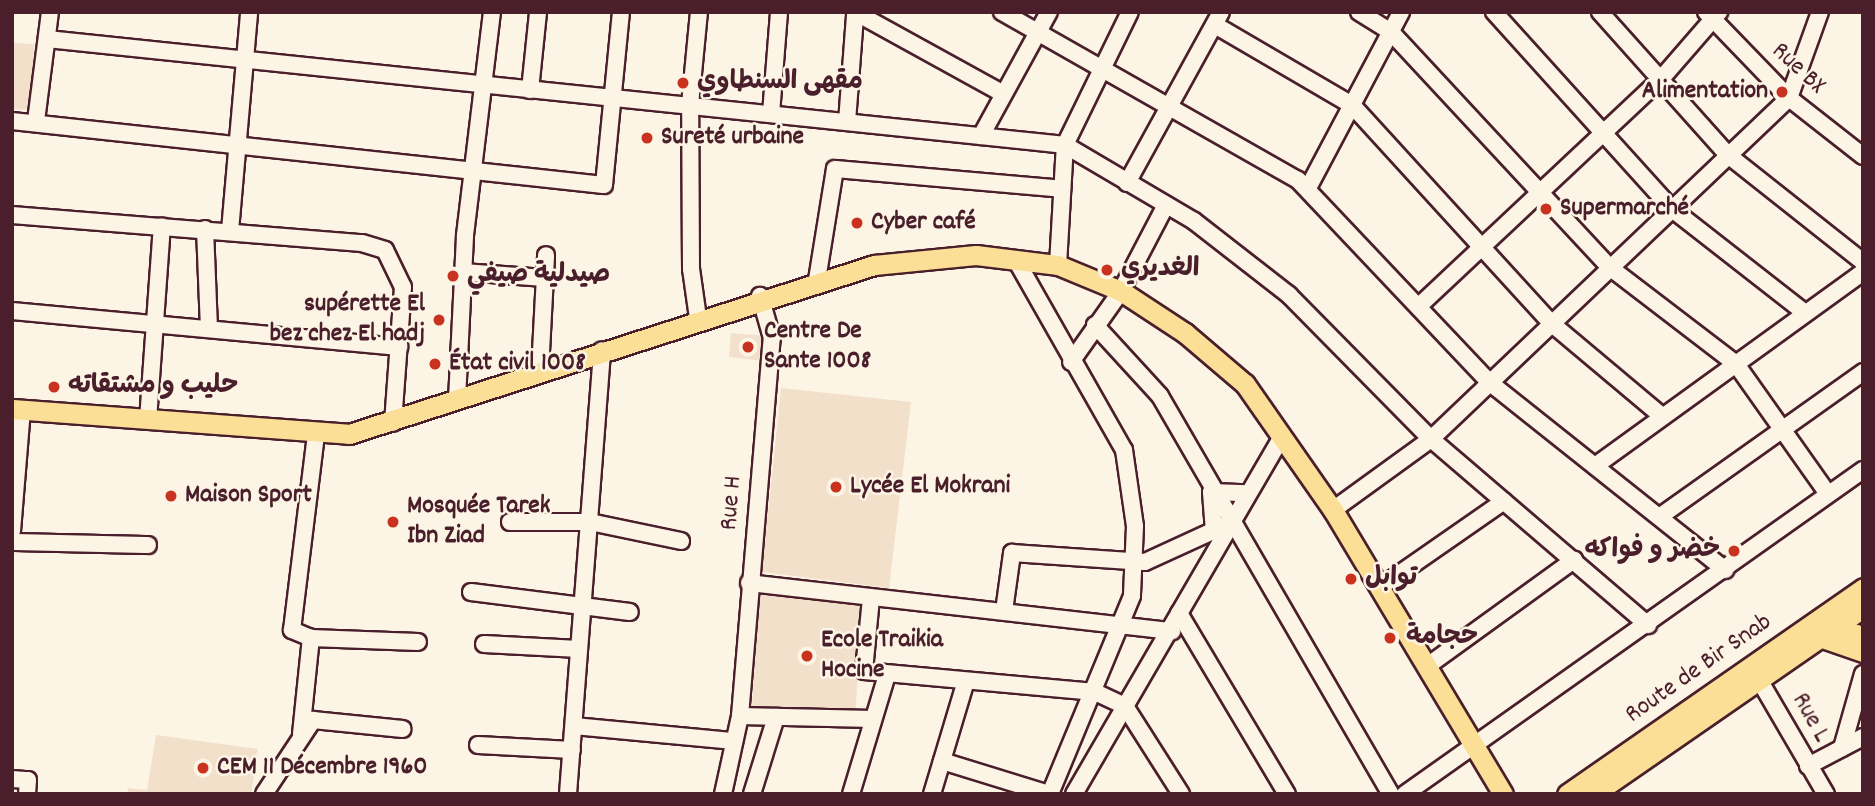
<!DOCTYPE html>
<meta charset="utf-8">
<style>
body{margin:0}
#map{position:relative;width:1875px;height:806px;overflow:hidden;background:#fcf5e5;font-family:Dekko,"Playpen Sans Arabic",sans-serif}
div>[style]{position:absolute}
.built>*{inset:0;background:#f2e0ca}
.roads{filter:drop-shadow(2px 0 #4a1f2b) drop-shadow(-2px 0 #4a1f2b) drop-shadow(0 2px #4a1f2b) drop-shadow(0 -2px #4a1f2b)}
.minor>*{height:16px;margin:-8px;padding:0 8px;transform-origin:8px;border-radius:8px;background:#fcf5e5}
.major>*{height:19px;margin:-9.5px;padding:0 9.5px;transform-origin:9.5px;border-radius:9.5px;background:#fbdf96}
.dots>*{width:19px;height:19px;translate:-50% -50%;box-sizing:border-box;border:4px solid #fcf5e5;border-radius:50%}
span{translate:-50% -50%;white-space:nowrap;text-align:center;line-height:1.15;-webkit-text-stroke:5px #fcf5e5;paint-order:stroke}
.street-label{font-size:26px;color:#4a1f2b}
.poi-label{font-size:26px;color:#4a1f2b;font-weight:700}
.left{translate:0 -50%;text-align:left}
.right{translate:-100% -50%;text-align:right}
.frame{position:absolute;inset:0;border:14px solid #4a1f2b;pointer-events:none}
</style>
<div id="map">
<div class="built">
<i style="clip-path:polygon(12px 43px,34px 44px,30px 110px,12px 109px)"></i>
<i style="clip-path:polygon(731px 333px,767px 336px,765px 361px,729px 357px)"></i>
<i style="clip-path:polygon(781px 388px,911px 402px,889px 588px,762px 572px)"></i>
<i style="clip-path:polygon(760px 594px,863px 606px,855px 716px,752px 706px)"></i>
<i style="clip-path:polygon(156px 735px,258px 749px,251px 794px,127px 794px,128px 788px,147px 790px)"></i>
</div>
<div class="roads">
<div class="minor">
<i style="left:855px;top:12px;width:166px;rotate:28.9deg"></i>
<i style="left:1002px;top:12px;width:340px;rotate:29.6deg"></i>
<i style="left:1298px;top:180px;width:278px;rotate:46.6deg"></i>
<i style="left:1489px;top:382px;width:302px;rotate:38.5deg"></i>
<i style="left:1359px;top:12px;width:36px;rotate:32deg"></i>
<i style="left:1390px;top:31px;width:321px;rotate:47.1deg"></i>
<i style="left:1608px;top:266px;width:161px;rotate:37.4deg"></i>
<i style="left:1736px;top:364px;width:159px;rotate:54.7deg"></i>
<i style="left:1494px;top:12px;width:266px;rotate:47.9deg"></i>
<i style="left:1672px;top:209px;width:169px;rotate:38deg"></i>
<i style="left:1600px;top:12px;width:192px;rotate:48.2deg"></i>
<i style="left:1728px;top:155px;width:172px;rotate:38.4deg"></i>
<i style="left:1706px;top:12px;width:120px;rotate:46deg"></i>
<i style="left:1789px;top:98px;width:94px;rotate:38.1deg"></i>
<i style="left:1215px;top:25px;width:159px;rotate:30.3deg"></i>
<i style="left:1352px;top:105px;width:295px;rotate:47.6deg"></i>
<i style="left:1551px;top:323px;width:145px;rotate:40deg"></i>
<i style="left:47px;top:39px;width:1024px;rotate:5.94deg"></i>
<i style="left:1065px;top:145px;width:150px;rotate:30.5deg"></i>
<i style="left:1194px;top:221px;width:120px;rotate:37.9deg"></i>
<i style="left:1289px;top:295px;width:202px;rotate:45.4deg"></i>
<i style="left:1431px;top:439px;width:286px;rotate:40.6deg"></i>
<i style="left:530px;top:90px;width:78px;rotate:-84.1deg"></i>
<i style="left:771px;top:114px;width:102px;rotate:-85.5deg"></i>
<i style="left:12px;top:121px;width:595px;rotate:6.17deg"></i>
<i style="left:604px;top:185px;width:174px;rotate:-84.4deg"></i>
<i style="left:36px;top:121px;width:110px;rotate:-82.7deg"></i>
<i style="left:847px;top:122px;width:106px;rotate:-85.7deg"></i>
<i style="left:981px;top:136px;width:141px;rotate:-61.3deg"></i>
<i style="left:1127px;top:183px;width:195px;rotate:-61.2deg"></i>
<i style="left:1308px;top:188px;width:199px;rotate:-62.1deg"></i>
<i style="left:12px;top:215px;width:351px;rotate:4.6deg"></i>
<i style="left:362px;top:243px;width:24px;rotate:17deg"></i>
<i style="left:385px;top:250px;width:41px;rotate:64.1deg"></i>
<i style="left:403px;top:287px;width:136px;rotate:94.2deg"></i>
<i style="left:205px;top:229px;width:100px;rotate:87.7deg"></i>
<i style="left:230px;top:231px;width:220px;rotate:-85deg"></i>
<i style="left:1016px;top:260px;width:219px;rotate:60.4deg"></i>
<i style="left:1124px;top:450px;width:77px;rotate:81.8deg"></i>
<i style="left:1135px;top:526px;width:70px;rotate:92.5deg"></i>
<i style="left:1132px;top:596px;width:214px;rotate:112.5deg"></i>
<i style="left:1058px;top:265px;width:120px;rotate:-86.7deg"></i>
<i style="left:1065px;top:145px;width:148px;rotate:-64deg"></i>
<i style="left:463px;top:272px;width:82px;rotate:4.2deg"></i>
<i style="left:817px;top:280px;width:112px;rotate:-80.8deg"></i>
<i style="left:835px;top:169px;width:228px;rotate:5deg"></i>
<i style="left:1419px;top:306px;width:332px;rotate:-43.2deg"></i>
<i style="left:1661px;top:79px;width:89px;rotate:-49.1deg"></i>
<i style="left:12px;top:311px;width:389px;rotate:5.3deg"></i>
<i style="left:698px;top:318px;width:49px;rotate:-98.1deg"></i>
<i style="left:691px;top:269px;width:164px;rotate:-90.3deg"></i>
<i style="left:690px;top:105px;width:93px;rotate:-84.5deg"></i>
<i style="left:1095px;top:325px;width:96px;rotate:47.5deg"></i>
<i style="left:1160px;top:396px;width:460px;rotate:59.9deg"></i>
<i style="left:1071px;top:362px;width:87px;rotate:-54.8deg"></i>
<i style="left:1121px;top:291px;width:97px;rotate:-62.4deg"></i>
<i style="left:540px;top:371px;width:116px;rotate:-87deg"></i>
<i style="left:457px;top:400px;width:165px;rotate:-87.2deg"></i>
<i style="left:465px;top:235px;width:225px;rotate:-83.1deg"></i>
<i style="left:148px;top:420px;width:194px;rotate:-85.9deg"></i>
<i style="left:1595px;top:466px;width:331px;rotate:-35.9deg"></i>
<i style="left:1333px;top:510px;width:121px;rotate:-35.9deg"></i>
<i style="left:1431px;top:439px;width:494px;rotate:-43.6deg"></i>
<i style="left:1789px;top:98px;width:91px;rotate:-70.2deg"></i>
<i style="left:1662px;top:515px;width:247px;rotate:-35.4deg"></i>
<i style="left:510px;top:522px;width:80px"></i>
<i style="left:590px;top:522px;width:93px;rotate:11.8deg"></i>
<i style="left:12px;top:531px;width:121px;rotate:-85.3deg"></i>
<i style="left:1214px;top:532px;width:40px;rotate:-94.3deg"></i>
<i style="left:1211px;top:492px;width:36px;rotate:2deg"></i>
<i style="left:12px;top:542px;width:136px;rotate:1.3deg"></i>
<i style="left:749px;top:583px;width:426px;rotate:6.5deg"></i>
<i style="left:1379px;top:588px;width:152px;rotate:-34.8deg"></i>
<i style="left:471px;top:592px;width:160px;rotate:7.2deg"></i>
<i style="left:871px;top:598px;width:73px;rotate:95.5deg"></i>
<i style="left:864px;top:671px;width:232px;rotate:5.2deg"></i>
<i style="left:1095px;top:692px;width:33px;rotate:25deg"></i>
<i style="left:1125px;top:706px;width:104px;rotate:57.5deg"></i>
<i style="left:1004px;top:611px;width:59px;rotate:-82.1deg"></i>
<i style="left:1012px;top:553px;width:133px;rotate:3.9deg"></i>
<i style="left:1145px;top:562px;width:94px;rotate:-24.6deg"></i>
<i style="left:1179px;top:613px;width:211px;rotate:59.2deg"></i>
<i style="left:311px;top:638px;width:21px;rotate:-157deg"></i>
<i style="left:292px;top:630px;width:196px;rotate:-83deg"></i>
<i style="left:484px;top:644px;width:95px;rotate:3deg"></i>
<i style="left:1426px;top:667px;width:183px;rotate:-35.9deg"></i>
<i style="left:1754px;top:671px;width:143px;rotate:59.7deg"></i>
<i style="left:740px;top:716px;width:133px;rotate:1.3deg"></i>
<i style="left:574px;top:726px;width:161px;rotate:5.4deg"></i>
<i style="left:301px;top:734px;width:97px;rotate:-84.1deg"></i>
<i style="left:311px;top:638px;width:107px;rotate:2.1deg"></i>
<i style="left:478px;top:745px;width:94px;rotate:3deg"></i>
<i style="left:1842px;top:748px;width:77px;rotate:-74.2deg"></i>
<i style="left:942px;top:761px;width:112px;rotate:17.1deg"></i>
<i style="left:1808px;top:766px;width:62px;rotate:-27.8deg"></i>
<i style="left:12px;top:779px;width:16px;rotate:4deg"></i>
<i style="left:28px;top:780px;width:14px;rotate:94deg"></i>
<i style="left:264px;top:794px;width:89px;rotate:-56.5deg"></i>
<i style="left:313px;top:720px;width:90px;rotate:5.7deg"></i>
<i style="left:568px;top:794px;width:445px;rotate:-85.6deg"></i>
<i style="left:723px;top:794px;width:80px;rotate:-77.7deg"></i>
<i style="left:740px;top:716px;width:379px;rotate:-85.2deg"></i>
<i style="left:772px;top:338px;width:44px;rotate:-105.9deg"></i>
<i style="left:752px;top:794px;width:81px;rotate:-72.7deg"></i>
<i style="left:851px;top:794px;width:124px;rotate:-73.2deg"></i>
<i style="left:932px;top:794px;width:115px;rotate:-73.3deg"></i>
<i style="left:1074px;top:794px;width:413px;rotate:-59.8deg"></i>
<i style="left:1405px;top:794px;width:561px;rotate:-35.28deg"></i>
</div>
<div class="major">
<i style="left:12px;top:409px;width:338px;rotate:4.2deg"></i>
<i style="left:349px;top:434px;width:552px;rotate:-17.84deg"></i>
<i style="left:874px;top:265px;width:102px;rotate:-5.6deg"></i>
<i style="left:976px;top:255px;width:83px;rotate:7deg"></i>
<i style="left:1058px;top:265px;width:68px;rotate:22.4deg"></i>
<i style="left:1121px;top:291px;width:77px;rotate:33.3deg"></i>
<i style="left:1185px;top:333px;width:79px;rotate:40.4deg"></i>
<i style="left:1245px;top:384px;width:154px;rotate:55.1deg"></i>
<i style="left:1333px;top:510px;width:331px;rotate:59.1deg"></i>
<i style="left:1825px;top:625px;width:40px;rotate:16deg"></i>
<i style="left:1811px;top:634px;width:55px;rotate:19.1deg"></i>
<i style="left:1567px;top:794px;width:361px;rotate:-34.8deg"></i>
<i style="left:1594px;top:794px;width:327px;rotate:-34.7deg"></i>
</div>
</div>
<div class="dots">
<i style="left:683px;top:83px;background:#c8321e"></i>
<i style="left:1782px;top:92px;background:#c8321e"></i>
<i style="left:647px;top:138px;background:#c8321e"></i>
<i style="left:1546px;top:209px;background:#c8321e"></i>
<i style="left:857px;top:223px;background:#c8321e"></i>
<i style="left:1107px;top:270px;background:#c8321e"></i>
<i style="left:453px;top:276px;background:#c8321e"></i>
<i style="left:439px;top:320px;background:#c8321e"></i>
<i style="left:748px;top:347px;background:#c8321e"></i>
<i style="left:435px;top:364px;background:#c8321e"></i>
<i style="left:54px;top:387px;background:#c8321e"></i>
<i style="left:836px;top:487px;background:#c8321e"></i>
<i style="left:171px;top:496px;background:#c8321e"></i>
<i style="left:393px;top:522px;background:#c8321e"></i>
<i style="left:1734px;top:551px;background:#c8321e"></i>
<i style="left:1351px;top:579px;background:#c8321e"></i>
<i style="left:1390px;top:638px;background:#c8321e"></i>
<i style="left:807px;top:656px;background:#c8321e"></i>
<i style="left:203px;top:768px;background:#c8321e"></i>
</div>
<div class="street-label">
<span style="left:1798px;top:69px;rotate:43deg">Rue BX</span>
<span style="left:732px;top:503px;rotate:-85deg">Rue H</span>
<span style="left:1699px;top:669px;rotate:-35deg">Route de Bir Snab</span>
<span style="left:1810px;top:718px;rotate:61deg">Rue L</span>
</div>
<div class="poi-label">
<span class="left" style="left:697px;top:83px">مقهى السنطاوي</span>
<span class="right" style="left:1768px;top:92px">Alimentation</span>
<span class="left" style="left:661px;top:138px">Sureté urbaine</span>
<span class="left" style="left:1560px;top:209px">Supermarché</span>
<span class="left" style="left:871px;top:223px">Cyber café</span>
<span class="left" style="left:1121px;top:270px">الغديري</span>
<span class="left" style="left:467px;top:276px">صيدلية صيفي</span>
<span class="right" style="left:425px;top:320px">supérette El<br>bez chez El hadj</span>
<span class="left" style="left:764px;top:347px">Centre De<br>Sante 1008</span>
<span class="left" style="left:449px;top:364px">État civil 1008</span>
<span class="left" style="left:68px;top:387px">حليب و مشتقاته</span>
<span class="left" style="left:850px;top:487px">Lycée El Mokrani</span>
<span class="left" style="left:185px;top:496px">Maison Sport</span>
<span class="left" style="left:407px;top:522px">Mosquée Tarek<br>Ibn Ziad</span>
<span class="right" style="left:1720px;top:551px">خضر و فواكه</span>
<span class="left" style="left:1365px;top:579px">توابل</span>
<span class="left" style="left:1406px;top:638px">حجامة</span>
<span class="left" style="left:821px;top:656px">Ecole Traikia<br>Hocine</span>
<span class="left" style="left:217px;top:768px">CEM 11 Décembre 1960</span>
</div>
<div class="frame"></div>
</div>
